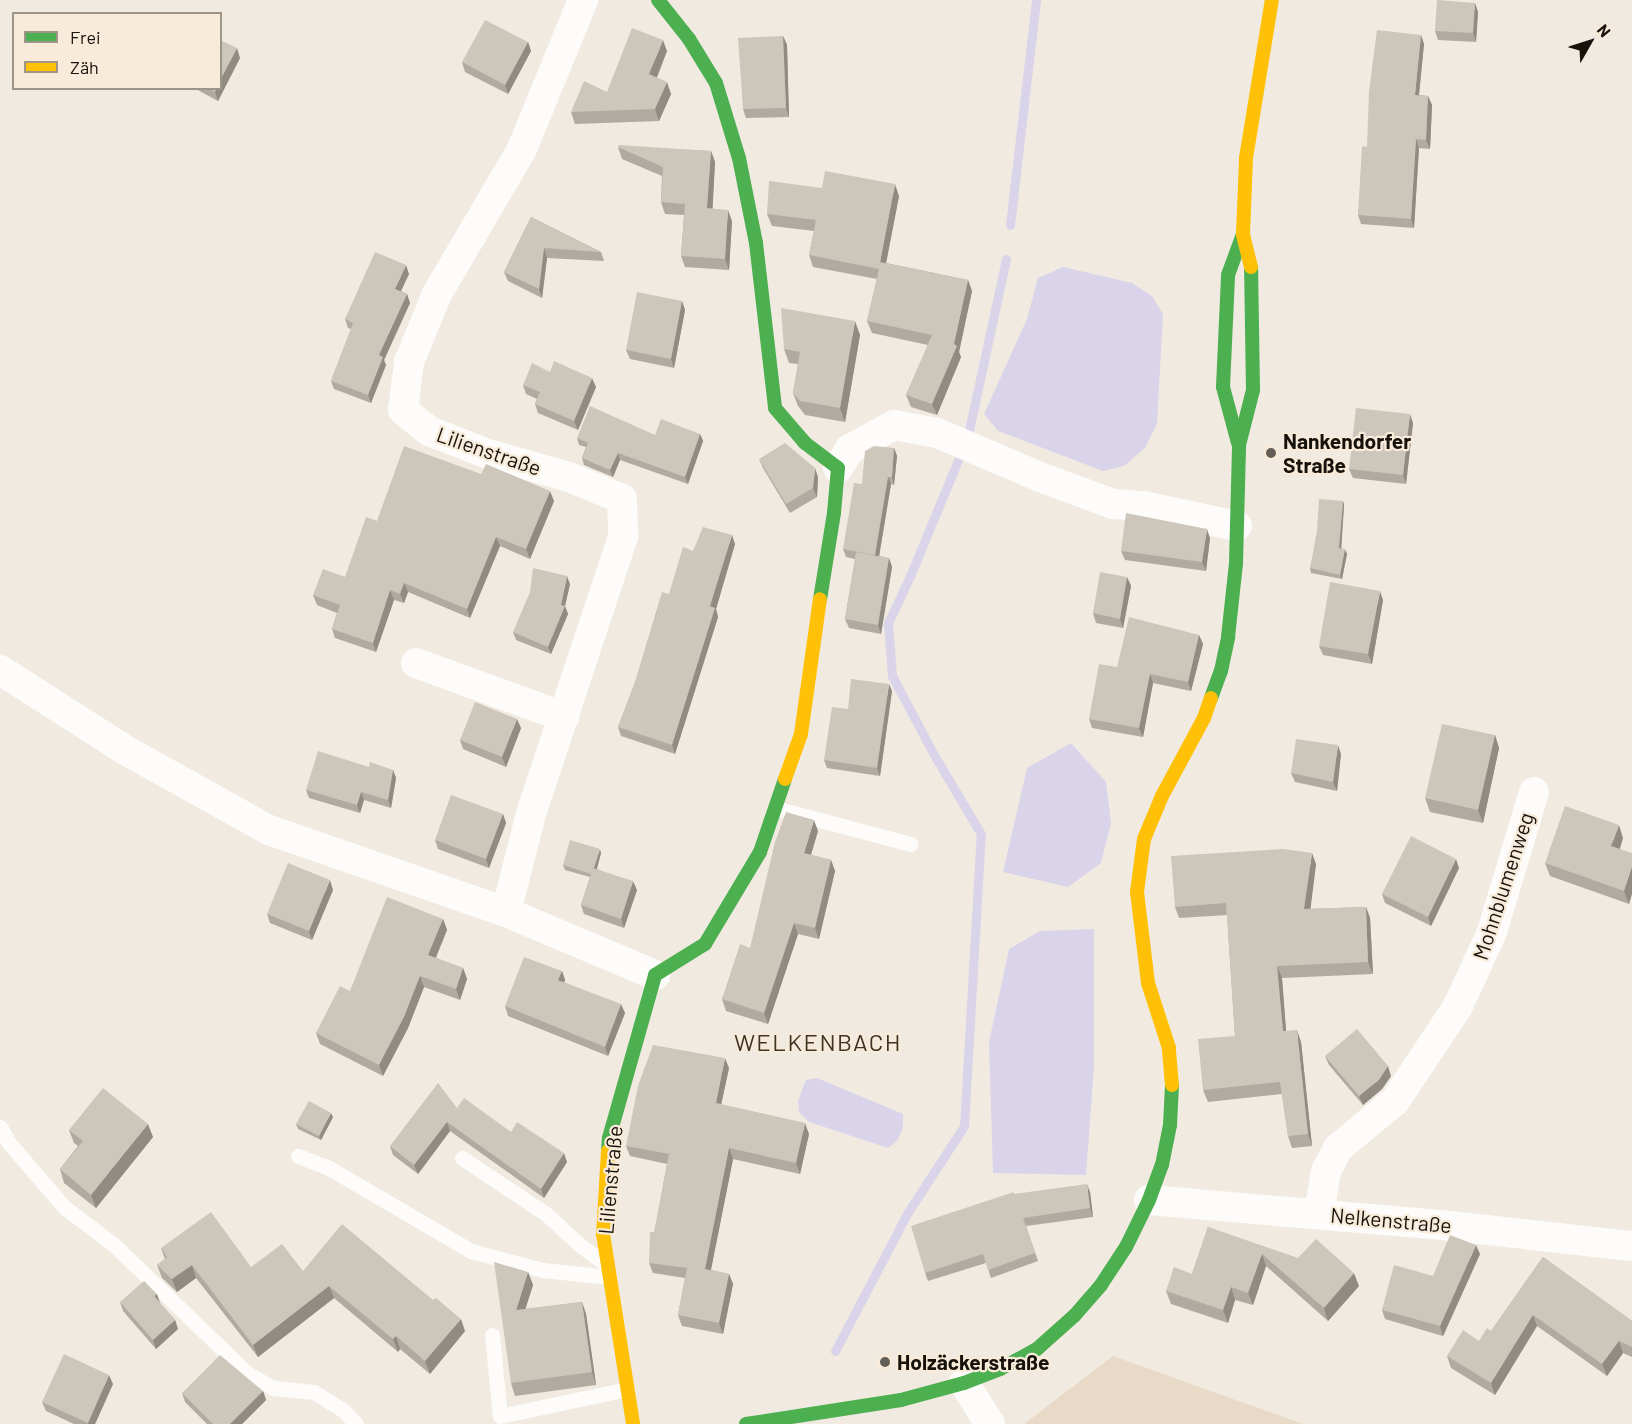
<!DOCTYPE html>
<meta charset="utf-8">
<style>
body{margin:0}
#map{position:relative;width:1632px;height:1424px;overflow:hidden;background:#f1eae0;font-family:Barlow,sans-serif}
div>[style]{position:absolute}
.green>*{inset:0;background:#e8dac7}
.water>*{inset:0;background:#dad4ea}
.stream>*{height:9px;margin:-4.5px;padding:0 4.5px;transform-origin:4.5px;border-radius:4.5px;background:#dad4ea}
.lane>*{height:15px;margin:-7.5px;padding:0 7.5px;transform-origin:7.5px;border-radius:7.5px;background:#fdfcfa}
.street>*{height:30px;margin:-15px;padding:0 15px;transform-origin:15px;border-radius:15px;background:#fdfcfa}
.fast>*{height:14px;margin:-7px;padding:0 7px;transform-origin:7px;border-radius:7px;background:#4caf50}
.slow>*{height:14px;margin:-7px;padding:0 7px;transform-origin:7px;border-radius:7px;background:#ffc107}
.wall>*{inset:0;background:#b0aaa1}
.shaded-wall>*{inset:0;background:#908b83}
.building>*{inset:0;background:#cdc6bb}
.dots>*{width:16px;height:16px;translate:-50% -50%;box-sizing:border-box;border:3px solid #f8ebd9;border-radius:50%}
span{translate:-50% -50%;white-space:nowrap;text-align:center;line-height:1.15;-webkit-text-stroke:4.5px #f8ebd9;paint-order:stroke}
.poi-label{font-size:21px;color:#17120c;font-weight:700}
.left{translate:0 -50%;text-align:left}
.street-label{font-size:21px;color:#17120c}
.quarter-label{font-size:24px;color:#3e3426;letter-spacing:1.5px}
.legend{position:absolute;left:12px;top:12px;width:210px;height:78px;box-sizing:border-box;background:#f8ebd9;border:2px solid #9e9487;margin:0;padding:8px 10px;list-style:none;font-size:18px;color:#17120c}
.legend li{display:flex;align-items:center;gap:12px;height:30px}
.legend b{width:30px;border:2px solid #9e9487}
.north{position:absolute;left:1560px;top:12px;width:60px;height:60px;-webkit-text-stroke:4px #f8ebd9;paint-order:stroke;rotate:51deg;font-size:16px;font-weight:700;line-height:24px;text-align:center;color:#17120c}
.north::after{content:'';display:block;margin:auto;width:21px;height:27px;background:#17120c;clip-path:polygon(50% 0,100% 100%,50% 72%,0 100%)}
</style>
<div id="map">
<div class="green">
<i style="clip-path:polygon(1113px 1356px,1303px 1424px,1024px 1424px)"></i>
</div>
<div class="water">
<i style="clip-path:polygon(1063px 267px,1132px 283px,1152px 296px,1163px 314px,1157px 424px,1145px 448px,1124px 466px,1103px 471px,998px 431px,984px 414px,1027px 319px,1038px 278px)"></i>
<i style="clip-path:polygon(1071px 743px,1106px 782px,1111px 823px,1101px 863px,1068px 887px,1003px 872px,1027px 768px)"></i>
<i style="clip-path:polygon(1094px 929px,1094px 1067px,1086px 1175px,993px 1173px,989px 1042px,1009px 949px,1040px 931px)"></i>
<i style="clip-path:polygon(817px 1078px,903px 1114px,903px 1128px,897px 1141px,888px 1148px,809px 1122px,799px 1112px,798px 1101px,806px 1080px)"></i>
</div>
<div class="stream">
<i style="left:1010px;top:225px;width:226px;rotate:-83.4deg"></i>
<i style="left:968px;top:435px;width:180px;rotate:-77.8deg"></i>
<i style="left:835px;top:1351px;width:157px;rotate:-62.3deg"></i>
<i style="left:908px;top:1212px;width:103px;rotate:-56.9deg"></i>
<i style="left:964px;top:1126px;width:292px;rotate:-86.7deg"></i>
<i style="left:981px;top:834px;width:94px;rotate:-120.7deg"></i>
<i style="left:933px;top:753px;width:87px;rotate:-118deg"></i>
<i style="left:892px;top:676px;width:53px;rotate:-94.3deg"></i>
<i style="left:888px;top:623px;width:52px;rotate:-64.9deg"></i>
<i style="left:910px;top:576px;width:133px;rotate:-67.5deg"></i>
</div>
<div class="lane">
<i style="left:775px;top:808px;width:140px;rotate:14.9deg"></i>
<i style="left:0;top:1127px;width:18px;rotate:61deg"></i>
<i style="left:9px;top:1143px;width:84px;rotate:49.3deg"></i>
<i style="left:64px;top:1207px;width:61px;rotate:37.1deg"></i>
<i style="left:113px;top:1244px;width:187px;rotate:43.9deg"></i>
<i style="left:248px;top:1374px;width:29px;rotate:29deg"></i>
<i style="left:273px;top:1388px;width:41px;rotate:5.6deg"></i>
<i style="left:314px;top:1392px;width:34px;rotate:32deg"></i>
<i style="left:343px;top:1410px;width:19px;rotate:47deg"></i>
<i style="left:298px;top:1156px;width:33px;rotate:21deg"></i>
<i style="left:329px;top:1168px;width:164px;rotate:30.3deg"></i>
<i style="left:471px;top:1251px;width:74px;rotate:14.8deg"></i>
<i style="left:543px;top:1270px;width:67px;rotate:6deg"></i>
<i style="left:462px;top:1158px;width:101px;rotate:33.7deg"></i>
<i style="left:546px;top:1214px;width:47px;rotate:42.4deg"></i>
<i style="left:581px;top:1246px;width:31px;rotate:36deg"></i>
<i style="left:492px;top:1335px;width:81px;rotate:84.4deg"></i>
<i style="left:500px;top:1416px;width:130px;rotate:-12deg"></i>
</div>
<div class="street">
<i style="left:583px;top:0;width:161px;rotate:112.3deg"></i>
<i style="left:522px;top:149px;width:168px;rotate:120.4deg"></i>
<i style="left:437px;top:294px;width:74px;rotate:112.4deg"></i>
<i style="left:409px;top:362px;width:48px;rotate:97.1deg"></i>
<i style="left:403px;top:410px;width:33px;rotate:39deg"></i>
<i style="left:429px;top:431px;width:63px;rotate:21.3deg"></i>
<i style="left:488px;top:454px;width:84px;rotate:15.9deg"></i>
<i style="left:569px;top:477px;width:57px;rotate:22.5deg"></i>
<i style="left:622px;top:499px;width:38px;rotate:88deg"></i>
<i style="left:623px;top:537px;width:292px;rotate:108.4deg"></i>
<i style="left:531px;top:814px;width:101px;rotate:104.3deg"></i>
<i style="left:506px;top:912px;width:162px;rotate:22.9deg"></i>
<i style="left:838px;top:468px;width:22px;rotate:-58deg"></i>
<i style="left:850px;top:449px;width:50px;rotate:-28.6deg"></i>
<i style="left:894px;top:425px;width:44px;rotate:10.5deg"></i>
<i style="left:937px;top:433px;width:112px;rotate:23.1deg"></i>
<i style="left:1040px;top:477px;width:78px;rotate:20.3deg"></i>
<i style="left:1113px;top:504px;width:30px;rotate:4deg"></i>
<i style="left:1143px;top:506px;width:96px;rotate:12deg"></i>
<i style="left:416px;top:663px;width:158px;rotate:20deg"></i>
<i style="left:0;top:670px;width:148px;rotate:32.6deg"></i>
<i style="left:125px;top:750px;width:165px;rotate:29.1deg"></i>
<i style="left:269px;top:830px;width:251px;rotate:19.1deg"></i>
<i style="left:1149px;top:1200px;width:303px;rotate:4.9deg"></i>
<i style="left:1451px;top:1226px;width:182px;rotate:6.3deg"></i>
<i style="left:1319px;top:1214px;width:44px;rotate:-80.8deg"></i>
<i style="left:1326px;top:1171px;width:26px;rotate:-62deg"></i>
<i style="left:1338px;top:1148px;width:74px;rotate:-39.5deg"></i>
<i style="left:1395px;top:1101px;width:114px;rotate:-56.4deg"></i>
<i style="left:1458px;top:1006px;width:81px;rotate:-65.3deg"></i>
<i style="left:1492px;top:932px;width:146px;rotate:-73.3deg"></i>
<i style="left:964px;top:1383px;width:49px;rotate:57.6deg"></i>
</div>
<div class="fast">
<i style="left:658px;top:0;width:50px;rotate:51.5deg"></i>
<i style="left:689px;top:39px;width:52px;rotate:58.5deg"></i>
<i style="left:716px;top:83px;width:78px;rotate:73deg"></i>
<i style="left:739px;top:158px;width:87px;rotate:78.7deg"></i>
<i style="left:756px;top:243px;width:166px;rotate:83.4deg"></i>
<i style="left:775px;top:408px;width:46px;rotate:49.4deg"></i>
<i style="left:805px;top:443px;width:41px;rotate:37.1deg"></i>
<i style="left:838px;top:468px;width:45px;rotate:95.1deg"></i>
<i style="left:834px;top:513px;width:87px;rotate:99.2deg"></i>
<i style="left:1238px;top:443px;width:58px;rotate:-105deg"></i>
<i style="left:1223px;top:387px;width:112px;rotate:-87.4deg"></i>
<i style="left:1228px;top:275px;width:44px;rotate:-69.9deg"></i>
<i style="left:1211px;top:698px;width:29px;rotate:-70deg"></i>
<i style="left:1221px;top:671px;width:35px;rotate:-78deg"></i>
<i style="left:1228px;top:637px;width:74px;rotate:-83.8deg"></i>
<i style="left:1236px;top:563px;width:118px;rotate:-88.5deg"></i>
<i style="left:1239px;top:445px;width:57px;rotate:-75.7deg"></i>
<i style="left:1253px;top:390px;width:123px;rotate:-90.9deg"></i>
<i style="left:608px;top:1151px;width:13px;rotate:-86deg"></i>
<i style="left:609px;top:1138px;width:169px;rotate:-74.2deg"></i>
<i style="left:655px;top:975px;width:59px;rotate:-31.8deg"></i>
<i style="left:705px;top:944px;width:107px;rotate:-59.1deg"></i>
<i style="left:760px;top:852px;width:77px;rotate:-71.1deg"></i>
<i style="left:746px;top:1424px;width:157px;rotate:-8.8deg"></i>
<i style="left:901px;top:1400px;width:65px;rotate:-15.1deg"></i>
<i style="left:964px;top:1383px;width:39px;rotate:-21deg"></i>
<i style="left:1000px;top:1369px;width:42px;rotate:-28.4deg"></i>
<i style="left:1037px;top:1349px;width:51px;rotate:-41.8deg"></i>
<i style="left:1075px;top:1315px;width:40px;rotate:-49deg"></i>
<i style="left:1101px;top:1285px;width:45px;rotate:-56.7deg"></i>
<i style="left:1126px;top:1247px;width:52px;rotate:-63.9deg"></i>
<i style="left:1149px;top:1200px;width:37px;rotate:-70deg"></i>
<i style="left:1162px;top:1165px;width:41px;rotate:-78.7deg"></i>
<i style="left:1170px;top:1125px;width:40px;rotate:-87.1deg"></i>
</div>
<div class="slow">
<i style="left:1251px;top:267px;width:34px;rotate:-104deg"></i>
<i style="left:1243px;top:234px;width:76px;rotate:-87.7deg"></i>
<i style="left:1246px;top:158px;width:160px;rotate:-80.7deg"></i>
<i style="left:785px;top:779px;width:48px;rotate:-70.4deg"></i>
<i style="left:801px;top:734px;width:136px;rotate:-82deg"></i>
<i style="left:1172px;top:1085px;width:37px;rotate:-95deg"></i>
<i style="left:1169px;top:1048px;width:68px;rotate:-107.9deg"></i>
<i style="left:1148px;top:983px;width:92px;rotate:-96.9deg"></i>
<i style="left:1137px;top:892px;width:53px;rotate:-82.5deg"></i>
<i style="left:1144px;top:839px;width:47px;rotate:-67.3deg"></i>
<i style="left:1162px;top:796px;width:89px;rotate:-61.7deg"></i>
<i style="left:1204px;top:718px;width:21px;rotate:-71deg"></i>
<i style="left:608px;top:1151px;width:83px;rotate:93.4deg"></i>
<i style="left:603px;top:1234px;width:192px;rotate:81deg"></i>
</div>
<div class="wall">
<i style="clip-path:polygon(1475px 3px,1478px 12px,1476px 42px,1438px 40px,1435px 31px)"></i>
<i style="clip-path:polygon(1421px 35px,1424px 44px,1419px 95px,1428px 96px,1432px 105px,1430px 149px,1419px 148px,1414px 228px,1361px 224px,1358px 215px,1367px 147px)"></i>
<i style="clip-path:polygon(783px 36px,787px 45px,789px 117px,746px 118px,743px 109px)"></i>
<i style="clip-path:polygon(528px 42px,531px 51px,508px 94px,465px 72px,462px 62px)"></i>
<i style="clip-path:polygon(667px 51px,657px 78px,671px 94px,659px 121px,575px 124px,571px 112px,607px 92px)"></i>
<i style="clip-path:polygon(240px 58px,218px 101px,194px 88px,220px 88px)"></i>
<i style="clip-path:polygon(618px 147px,711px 151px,715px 162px,712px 209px,732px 221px,729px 270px,685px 267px,681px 256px,684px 215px,665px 214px,661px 202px,662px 176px,622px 159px)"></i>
<i style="clip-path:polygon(822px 188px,899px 196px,886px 263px,968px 280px,972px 291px,959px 352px,961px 357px,937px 415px,911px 407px,906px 395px,928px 345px,872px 333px,867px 321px,877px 279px,813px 267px,809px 255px,814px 231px,772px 226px,767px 214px)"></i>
<i style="clip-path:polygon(531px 217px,601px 252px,604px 261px,547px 258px,542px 298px,508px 281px,504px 272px)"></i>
<i style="clip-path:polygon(409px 274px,401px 291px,407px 294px,410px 303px,384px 360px,386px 365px,371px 403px,334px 389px,331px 381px,351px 329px,348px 328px,345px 319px)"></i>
<i style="clip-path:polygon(682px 301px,685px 310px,674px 368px,630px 359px,626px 350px)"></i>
<i style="clip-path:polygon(860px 335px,845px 422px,805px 415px,798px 406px,793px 393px,798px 364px,789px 363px,784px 349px)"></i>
<i style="clip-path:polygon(550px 372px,596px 387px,578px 430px,538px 413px,535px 404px,537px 399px,526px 394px,523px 385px)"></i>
<i style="clip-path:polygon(1413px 423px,1406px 484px,1353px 478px,1349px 469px)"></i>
<i style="clip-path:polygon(700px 434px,703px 441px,688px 484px,620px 460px,613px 477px,584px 465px,582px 458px,586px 447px,579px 445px,577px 438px)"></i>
<i style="clip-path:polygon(894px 448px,897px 456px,894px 485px,891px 484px,879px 556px,889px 558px,892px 567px,881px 634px,849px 628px,845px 619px,855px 559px,846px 557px,843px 549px)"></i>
<i style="clip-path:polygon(759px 459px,818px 477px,817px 497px,790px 513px,763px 468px)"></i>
<i style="clip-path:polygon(554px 501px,530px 559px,500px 546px,470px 618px,408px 592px,404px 603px,394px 600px,376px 652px,335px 638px,332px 629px,337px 613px,317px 605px,313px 595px,345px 577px,377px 521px)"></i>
<i style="clip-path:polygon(1343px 501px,1344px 505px,1341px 548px,1347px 554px,1342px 579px,1311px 573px,1310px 568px)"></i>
<i style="clip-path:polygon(1210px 538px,1206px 571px,1125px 560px,1121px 551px)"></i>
<i style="clip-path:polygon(735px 544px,716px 609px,718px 617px,675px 754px,621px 736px,618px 727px,669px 594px,693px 551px)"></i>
<i style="clip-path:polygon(1127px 577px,1131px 586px,1123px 628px,1096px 623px,1093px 613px)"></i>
<i style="clip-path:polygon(570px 584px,565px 606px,568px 614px,551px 654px,516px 640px,513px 632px)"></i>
<i style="clip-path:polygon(1383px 600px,1372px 664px,1323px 655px,1319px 646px)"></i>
<i style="clip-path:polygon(1199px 635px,1203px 644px,1191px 691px,1153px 683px,1143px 737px,1092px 728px,1089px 719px,1117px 667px)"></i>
<i style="clip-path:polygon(892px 691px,880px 776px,827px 768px,824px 760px)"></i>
<i style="clip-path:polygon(521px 728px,506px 767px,463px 749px,460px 740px)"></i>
<i style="clip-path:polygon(1495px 735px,1499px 748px,1483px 823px,1430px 812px,1425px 798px)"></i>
<i style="clip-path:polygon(1341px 754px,1337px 791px,1295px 782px,1291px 773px)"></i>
<i style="clip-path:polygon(369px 767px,393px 770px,396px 778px,391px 808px,364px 800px,360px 813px,309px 798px,306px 790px)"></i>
<i style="clip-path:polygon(503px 814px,506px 823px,489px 868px,438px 849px,435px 840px)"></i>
<i style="clip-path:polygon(818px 831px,811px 855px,831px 860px,835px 871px,819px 939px,798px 934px,768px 1024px,726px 1011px,722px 999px,750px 948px)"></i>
<i style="clip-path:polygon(1623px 838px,1620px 849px,1629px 904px,1550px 876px,1545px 863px)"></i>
<i style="clip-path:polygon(601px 853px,597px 869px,637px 890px,624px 928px,584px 914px,581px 905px,590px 877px,565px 870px,563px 865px)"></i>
<i style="clip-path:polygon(1316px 864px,1310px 909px,1366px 907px,1370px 918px,1373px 974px,1282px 978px,1286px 1031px,1301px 1042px,1312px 1146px,1292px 1148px,1288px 1136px,1282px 1094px,1208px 1102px,1203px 1090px,1235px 1036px,1227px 915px,1179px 918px,1175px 907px)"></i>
<i style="clip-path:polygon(1459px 868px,1431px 926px,1385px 903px,1382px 894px)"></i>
<i style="clip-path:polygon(333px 890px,312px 940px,270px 923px,267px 914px)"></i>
<i style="clip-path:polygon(443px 919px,447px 930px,436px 958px,463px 968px,467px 979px,460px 1000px,424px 987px,408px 1028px,383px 1076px,320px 1044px,316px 1033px,350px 991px)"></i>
<i style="clip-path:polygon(562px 971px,565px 980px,564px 982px,625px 1013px,608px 1056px,508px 1016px,505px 1006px)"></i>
<i style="clip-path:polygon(1325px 1056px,1391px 1076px,1382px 1089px,1363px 1105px,1329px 1065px)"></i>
<i style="clip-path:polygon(729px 1068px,721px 1105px,809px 1134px,800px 1174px,733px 1159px,711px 1270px,729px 1274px,733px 1284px,723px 1334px,682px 1326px,678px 1315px,685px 1278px,653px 1273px,649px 1263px,667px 1164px,630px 1156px,626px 1146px)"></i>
<i style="clip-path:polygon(457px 1108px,511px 1132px,567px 1162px,544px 1198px,450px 1131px,418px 1174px,393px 1155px,390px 1146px)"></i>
<i style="clip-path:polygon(333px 1117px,321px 1140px,298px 1129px,296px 1124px)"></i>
<i style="clip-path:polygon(69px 1130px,153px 1137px,96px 1208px,64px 1183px,60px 1169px,78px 1146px,74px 1143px)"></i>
<i style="clip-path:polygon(1090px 1192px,1093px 1217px,1026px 1226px,1038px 1261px,991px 1278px,986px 1263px,928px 1281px,925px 1273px,1014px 1194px)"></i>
<i style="clip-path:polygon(1208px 1227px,1359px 1286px,1328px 1321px,1266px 1266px,1253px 1305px,1235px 1300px,1228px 1323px,1171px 1304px,1166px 1291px,1192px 1274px)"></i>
<i style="clip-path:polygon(161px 1248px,251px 1267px,303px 1271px,465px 1331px,430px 1374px,400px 1349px,398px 1352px,334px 1298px,258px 1357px,196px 1278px,177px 1292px,162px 1278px,157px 1265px,165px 1259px)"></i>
<i style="clip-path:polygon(1480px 1254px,1443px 1336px,1385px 1319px,1382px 1310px,1433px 1276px)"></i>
<i style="clip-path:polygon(1543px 1257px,1632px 1321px,1632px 1357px,1623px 1353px,1607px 1376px,1537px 1326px,1495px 1395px,1451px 1368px,1447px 1356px,1479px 1341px,1491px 1331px)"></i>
<i style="clip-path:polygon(528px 1272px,533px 1285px,525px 1309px,582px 1302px,586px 1314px,596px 1385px,515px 1396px,511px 1383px)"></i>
<i style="clip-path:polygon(120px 1302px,160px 1303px,175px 1320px,178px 1329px,156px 1349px,123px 1311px)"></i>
<i style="clip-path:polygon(113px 1384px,95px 1424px,74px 1424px,46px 1411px,42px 1402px)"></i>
<i style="clip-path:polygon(263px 1391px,266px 1400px,242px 1424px,207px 1424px,185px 1402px,182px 1393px)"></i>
</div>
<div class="shaded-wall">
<i style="clip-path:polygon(1475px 3px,1478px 12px,1476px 42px,1473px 33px)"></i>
<i style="clip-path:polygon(1421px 35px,1424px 44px,1418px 104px,1415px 95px)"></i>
<i style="clip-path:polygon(783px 36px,787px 45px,789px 117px,786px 108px)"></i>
<i style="clip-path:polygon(663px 40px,667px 51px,653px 86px,649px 74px)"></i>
<i style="clip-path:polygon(528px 42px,531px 51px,508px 94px,505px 85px)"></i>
<i style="clip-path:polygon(237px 48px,240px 58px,218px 101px,215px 92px,216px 88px,220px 88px,220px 80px)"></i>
<i style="clip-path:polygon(667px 82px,671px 94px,659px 121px,655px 109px)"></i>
<i style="clip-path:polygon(1428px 96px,1432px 105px,1430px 149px,1426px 140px)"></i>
<i style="clip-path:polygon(1416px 139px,1419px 148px,1414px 228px,1411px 219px)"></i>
<i style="clip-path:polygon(711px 151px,715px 162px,712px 220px,707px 208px)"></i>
<i style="clip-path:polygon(895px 184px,899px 196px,883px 279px,879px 268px)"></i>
<i style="clip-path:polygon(728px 210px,732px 221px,729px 270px,725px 259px)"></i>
<i style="clip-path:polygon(544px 248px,547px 258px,542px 298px,539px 289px)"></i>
<i style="clip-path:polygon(406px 265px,409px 274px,398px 297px,395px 289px)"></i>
<i style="clip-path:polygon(968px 280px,972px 291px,959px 352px,961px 357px,937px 415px,932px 404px,954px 344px)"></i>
<i style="clip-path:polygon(407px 294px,410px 303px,384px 360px,386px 365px,371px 403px,368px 395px,379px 355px)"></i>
<i style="clip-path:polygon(682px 301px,685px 310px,674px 368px,671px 359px)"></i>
<i style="clip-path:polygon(855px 321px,860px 335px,845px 422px,840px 408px)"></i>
<i style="clip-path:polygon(592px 378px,596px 387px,578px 430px,574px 421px)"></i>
<i style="clip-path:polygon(1410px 414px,1413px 423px,1406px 484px,1403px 475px)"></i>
<i style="clip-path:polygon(700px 434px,703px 441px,688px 484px,685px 477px)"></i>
<i style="clip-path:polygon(894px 448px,897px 456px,894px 485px,892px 477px)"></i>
<i style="clip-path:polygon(618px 453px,620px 460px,613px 477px,610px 470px)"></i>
<i style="clip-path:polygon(815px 468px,818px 477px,817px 497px,813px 488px)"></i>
<i style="clip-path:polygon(888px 477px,891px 484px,878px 563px,875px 555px)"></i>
<i style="clip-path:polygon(550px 491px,554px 501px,530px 559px,526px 549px)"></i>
<i style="clip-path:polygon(1343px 501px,1344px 505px,1341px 552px,1339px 548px)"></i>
<i style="clip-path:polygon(1207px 529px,1210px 538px,1206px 571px,1202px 562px)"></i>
<i style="clip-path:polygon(732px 535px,735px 544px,716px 609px,718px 617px,675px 754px,672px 745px,710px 606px)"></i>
<i style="clip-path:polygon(496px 537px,500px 546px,470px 618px,467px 609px)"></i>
<i style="clip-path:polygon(1345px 549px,1347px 554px,1342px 579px,1340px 575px)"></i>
<i style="clip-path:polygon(889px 558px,892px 567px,881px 634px,878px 625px)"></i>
<i style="clip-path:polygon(567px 576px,570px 584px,565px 606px,568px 614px,551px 654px,548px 647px,561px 605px)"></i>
<i style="clip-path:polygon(1127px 577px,1131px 586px,1123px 628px,1120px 619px)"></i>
<i style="clip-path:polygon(404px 583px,408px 592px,404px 603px,400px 594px)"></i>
<i style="clip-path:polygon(390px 590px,394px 600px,376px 652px,373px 643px)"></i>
<i style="clip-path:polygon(1380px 591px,1383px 600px,1372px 664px,1368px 654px)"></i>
<i style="clip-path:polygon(1199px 635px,1203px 644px,1191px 691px,1188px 682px)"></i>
<i style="clip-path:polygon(1150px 674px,1153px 683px,1143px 737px,1139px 728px)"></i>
<i style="clip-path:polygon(889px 684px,892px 691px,880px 776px,877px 768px)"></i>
<i style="clip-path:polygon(517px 719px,521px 728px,506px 767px,502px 757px)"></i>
<i style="clip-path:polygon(1495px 735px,1499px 748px,1483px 823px,1478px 810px)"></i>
<i style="clip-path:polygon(1338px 745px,1341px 754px,1337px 791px,1333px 782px)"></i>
<i style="clip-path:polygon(393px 770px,396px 778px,391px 808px,388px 800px)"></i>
<i style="clip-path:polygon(361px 792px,364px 800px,360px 813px,357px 805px)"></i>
<i style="clip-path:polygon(503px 814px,506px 823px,489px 868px,486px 859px)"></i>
<i style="clip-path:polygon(814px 820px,818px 831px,808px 864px,804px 853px)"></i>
<i style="clip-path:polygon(1619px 825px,1623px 838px,1616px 859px,1611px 846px)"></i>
<i style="clip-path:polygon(600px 849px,601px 853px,594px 878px,592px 874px)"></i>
<i style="clip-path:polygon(1312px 853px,1316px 864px,1309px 921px,1304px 909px)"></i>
<i style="clip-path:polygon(1456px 859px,1459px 868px,1431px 926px,1428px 917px)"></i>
<i style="clip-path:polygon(831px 860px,835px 871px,819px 939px,815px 928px)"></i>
<i style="clip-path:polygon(1632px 866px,1632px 894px,1629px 904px,1624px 891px)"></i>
<i style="clip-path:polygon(330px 880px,333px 890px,312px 940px,309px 931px)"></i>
<i style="clip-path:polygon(633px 881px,637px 890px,624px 928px,621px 919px)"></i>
<i style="clip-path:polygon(1366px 907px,1370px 918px,1373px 974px,1368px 962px)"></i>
<i style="clip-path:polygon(443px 919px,447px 930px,432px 966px,428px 955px)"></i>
<i style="clip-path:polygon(794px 923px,798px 934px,768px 1024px,764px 1013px)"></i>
<i style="clip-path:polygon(1277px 966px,1282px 978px,1287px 1043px,1283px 1031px)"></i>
<i style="clip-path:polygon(463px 968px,467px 979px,460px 1000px,456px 989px)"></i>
<i style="clip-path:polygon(562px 971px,565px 980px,561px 989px,558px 980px)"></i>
<i style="clip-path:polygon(420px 976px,424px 987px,408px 1028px,383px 1076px,379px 1065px)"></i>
<i style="clip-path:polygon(621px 1004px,625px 1013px,608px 1056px,605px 1047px)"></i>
<i style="clip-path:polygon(1297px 1030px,1301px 1042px,1312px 1146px,1308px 1134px)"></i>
<i style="clip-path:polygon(725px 1058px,729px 1068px,719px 1114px,716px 1103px)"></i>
<i style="clip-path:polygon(1388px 1066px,1391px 1076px,1382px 1089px,1363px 1105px,1359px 1096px)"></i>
<i style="clip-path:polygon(331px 1113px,333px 1117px,321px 1140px,319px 1136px)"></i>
<i style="clip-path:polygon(447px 1122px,450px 1131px,418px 1174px,414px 1165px)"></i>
<i style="clip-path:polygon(805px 1123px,809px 1134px,800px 1174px,796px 1163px)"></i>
<i style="clip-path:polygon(148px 1124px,153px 1137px,96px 1208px,91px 1195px)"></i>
<i style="clip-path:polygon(729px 1148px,733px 1159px,709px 1279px,705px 1269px)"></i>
<i style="clip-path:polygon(564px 1153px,567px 1162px,544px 1198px,541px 1189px)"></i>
<i style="clip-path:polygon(1087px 1184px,1090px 1192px,1093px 1217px,1090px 1208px)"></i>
<i style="clip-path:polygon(1476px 1245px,1480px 1254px,1443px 1336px,1440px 1326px)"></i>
<i style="clip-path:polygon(1262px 1254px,1266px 1266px,1253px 1305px,1248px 1293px)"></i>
<i style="clip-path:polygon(192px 1265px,196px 1278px,177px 1292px,172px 1279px)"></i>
<i style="clip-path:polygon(528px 1272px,533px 1285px,521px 1323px,516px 1310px)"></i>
<i style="clip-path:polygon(1354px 1273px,1359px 1286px,1328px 1321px,1324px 1308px)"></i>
<i style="clip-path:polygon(729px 1274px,733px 1284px,723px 1334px,719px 1323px)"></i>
<i style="clip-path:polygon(329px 1286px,334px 1298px,258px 1357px,253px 1345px)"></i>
<i style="clip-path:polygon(1231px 1287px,1235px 1300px,1228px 1323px,1223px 1310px)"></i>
<i style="clip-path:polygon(157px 1294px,160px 1303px,154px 1296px)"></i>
<i style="clip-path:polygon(582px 1302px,586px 1314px,596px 1385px,592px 1372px)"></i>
<i style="clip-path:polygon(1533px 1315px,1537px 1326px,1495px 1395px,1491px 1383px)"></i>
<i style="clip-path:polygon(461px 1319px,465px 1331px,430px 1374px,425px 1361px)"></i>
<i style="clip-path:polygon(175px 1320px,178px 1329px,156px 1349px,153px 1340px)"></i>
<i style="clip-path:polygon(396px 1336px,400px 1349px,398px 1352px,393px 1339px)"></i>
<i style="clip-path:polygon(1619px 1341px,1623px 1353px,1607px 1376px,1602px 1364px)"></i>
<i style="clip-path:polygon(109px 1375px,113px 1384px,95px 1424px,88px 1424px,88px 1423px)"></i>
<i style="clip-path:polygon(263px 1391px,266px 1400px,242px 1424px,230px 1424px)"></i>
</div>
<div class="building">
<i style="clip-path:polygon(1437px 0,1475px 3px,1473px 33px,1435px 31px)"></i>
<i style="clip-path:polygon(485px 20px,528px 42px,505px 85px,462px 62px)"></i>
<i style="clip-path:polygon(632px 28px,663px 40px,649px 74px,667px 82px,655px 109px,571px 112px,584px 81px,607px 92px)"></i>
<i style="clip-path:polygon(1377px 30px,1421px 35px,1415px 95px,1428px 96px,1426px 140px,1416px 139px,1411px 219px,1358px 215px,1362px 146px,1367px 147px,1369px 92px)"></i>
<i style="clip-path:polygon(783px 36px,786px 108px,743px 109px,738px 38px)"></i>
<i style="clip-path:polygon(220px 40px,237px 48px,220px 80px)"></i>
<i style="clip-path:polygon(209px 88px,216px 88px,215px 92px)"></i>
<i style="clip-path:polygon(619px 145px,711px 151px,707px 208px,728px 210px,725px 259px,681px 256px,685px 204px,661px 202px,663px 167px,618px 147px)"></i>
<i style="clip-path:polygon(825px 171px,895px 184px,879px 268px,880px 262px,968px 280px,954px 344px,957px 346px,932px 404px,906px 395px,932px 335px,867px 321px,879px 269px,809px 255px,816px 220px,767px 214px,769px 181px,822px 188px)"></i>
<i style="clip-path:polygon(531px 217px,601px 252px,544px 248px,539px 289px,504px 272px)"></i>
<i style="clip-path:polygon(375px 252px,406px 265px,395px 289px,407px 294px,379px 355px,383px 357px,368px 395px,331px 381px,353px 323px,345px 319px)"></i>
<i style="clip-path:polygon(637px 292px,682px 301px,671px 359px,626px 350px)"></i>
<i style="clip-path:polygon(781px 308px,855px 321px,840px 408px,800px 401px,793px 393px,800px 352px,784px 349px)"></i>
<i style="clip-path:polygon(554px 361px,592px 378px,574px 421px,535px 404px,540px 392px,523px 385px,532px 363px,550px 372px)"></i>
<i style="clip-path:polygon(590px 406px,655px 435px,661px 419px,700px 434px,685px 477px,618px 453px,610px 470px,582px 458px,588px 443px,577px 438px)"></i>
<i style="clip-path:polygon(1356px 408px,1410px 414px,1403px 475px,1349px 469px)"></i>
<i style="clip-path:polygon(785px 443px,815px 468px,813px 488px,786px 504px,759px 459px)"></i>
<i style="clip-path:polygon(404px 446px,481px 474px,486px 464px,550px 491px,526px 549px,496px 537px,467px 609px,404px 583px,400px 594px,390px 590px,373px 643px,332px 629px,340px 605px,313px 595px,323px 569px,345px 577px,366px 517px,377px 521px)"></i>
<i style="clip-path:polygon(874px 446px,894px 448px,892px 477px,888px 477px,875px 555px,843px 549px,854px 483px,862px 484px,865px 451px)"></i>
<i style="clip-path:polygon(1319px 499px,1343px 501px,1339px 548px,1345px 549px,1340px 575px,1310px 568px,1317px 531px)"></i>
<i style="clip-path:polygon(1126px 513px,1207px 529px,1202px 562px,1121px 551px)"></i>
<i style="clip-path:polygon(703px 527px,732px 535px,710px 606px,715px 608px,672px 745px,618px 727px,634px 685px,662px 592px,669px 594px,683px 547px,693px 551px)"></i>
<i style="clip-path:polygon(856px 552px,889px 558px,878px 625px,845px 619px)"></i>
<i style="clip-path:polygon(533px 568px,567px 576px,561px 605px,565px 606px,548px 647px,513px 632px,530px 592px)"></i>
<i style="clip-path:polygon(1100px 572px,1127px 577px,1120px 619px,1093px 613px)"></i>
<i style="clip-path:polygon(1330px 582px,1380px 591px,1368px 654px,1319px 646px)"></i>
<i style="clip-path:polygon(1129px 617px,1199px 635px,1188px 682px,1150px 674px,1139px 728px,1089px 719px,1099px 664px,1117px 667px)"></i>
<i style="clip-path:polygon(851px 679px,889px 684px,877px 768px,824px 760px,832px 707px,848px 709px)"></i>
<i style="clip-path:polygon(475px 702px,517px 719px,502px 757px,460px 740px)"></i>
<i style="clip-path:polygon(1442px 724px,1495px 735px,1478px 810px,1425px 798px)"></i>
<i style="clip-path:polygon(1296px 739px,1338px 745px,1333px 782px,1291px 773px)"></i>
<i style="clip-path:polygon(318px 751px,369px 767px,370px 762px,393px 770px,388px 800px,361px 792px,357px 805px,306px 790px)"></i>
<i style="clip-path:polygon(451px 795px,503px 814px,486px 859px,435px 840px)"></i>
<i style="clip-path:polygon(1565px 806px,1619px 825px,1611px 846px,1632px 853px,1632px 866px,1624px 891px,1545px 863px)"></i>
<i style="clip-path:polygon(786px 812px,814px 820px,804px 853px,831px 860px,815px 928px,794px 923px,764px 1013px,722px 999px,740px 944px,750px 948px,775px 842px)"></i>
<i style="clip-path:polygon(1411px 836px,1456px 859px,1428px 917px,1382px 894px)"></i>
<i style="clip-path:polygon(570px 840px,600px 849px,594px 868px,593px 868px,591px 874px,563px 865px)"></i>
<i style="clip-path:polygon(1283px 849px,1312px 853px,1304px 909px,1366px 907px,1368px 962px,1277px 966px,1283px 1031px,1297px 1030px,1308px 1134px,1288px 1136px,1280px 1082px,1203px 1090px,1198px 1039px,1235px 1036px,1226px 903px,1175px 907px,1171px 856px)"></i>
<i style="clip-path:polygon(288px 863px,330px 880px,309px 931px,267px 914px)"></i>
<i style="clip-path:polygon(593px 868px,633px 881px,621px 919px,581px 905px)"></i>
<i style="clip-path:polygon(387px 897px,443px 919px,428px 955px,463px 968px,456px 989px,420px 976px,404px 1017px,379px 1065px,316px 1033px,340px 986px,350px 991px)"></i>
<i style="clip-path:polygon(524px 957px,562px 971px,558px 980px,621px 1004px,605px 1047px,505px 1006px)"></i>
<i style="clip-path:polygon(1357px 1029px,1388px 1066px,1379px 1080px,1359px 1096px,1325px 1056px)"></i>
<i style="clip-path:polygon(653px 1045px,725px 1058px,716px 1103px,805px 1123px,796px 1163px,729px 1148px,705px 1269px,729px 1274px,719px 1323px,678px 1315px,687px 1268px,649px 1263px,650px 1232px,654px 1232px,669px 1154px,626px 1146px,638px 1086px)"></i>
<i style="clip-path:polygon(438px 1083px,457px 1108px,464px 1098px,511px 1132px,517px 1122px,564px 1153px,541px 1189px,447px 1122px,414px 1165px,390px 1146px)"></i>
<i style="clip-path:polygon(103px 1088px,148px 1124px,91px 1195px,60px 1169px,83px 1141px,69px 1130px)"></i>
<i style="clip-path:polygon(309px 1101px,331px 1113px,319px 1136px,296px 1124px)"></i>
<i style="clip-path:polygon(1087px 1184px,1090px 1208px,1023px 1218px,1035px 1253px,988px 1270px,983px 1254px,925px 1273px,911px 1226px,1014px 1192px,1014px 1194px)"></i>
<i style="clip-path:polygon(211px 1212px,251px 1267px,282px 1244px,303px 1271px,342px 1224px,433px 1300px,436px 1298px,461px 1319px,425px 1361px,396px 1336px,393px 1339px,329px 1286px,253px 1345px,192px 1265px,172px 1279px,157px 1265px,167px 1257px,161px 1248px)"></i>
<i style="clip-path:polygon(1208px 1227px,1298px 1258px,1316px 1239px,1354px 1273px,1324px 1308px,1262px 1254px,1248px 1293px,1231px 1287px,1223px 1310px,1166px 1291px,1174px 1267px,1192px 1274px)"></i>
<i style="clip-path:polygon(1450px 1235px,1476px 1245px,1440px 1326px,1382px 1310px,1394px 1265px,1433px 1276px)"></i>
<i style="clip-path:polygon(1543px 1257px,1632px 1321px,1632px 1347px,1619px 1341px,1602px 1364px,1533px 1315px,1491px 1383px,1447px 1356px,1463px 1330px,1479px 1341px,1487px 1328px,1491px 1331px)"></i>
<i style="clip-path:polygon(494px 1262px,528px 1272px,516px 1310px,582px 1302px,592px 1372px,511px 1383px)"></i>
<i style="clip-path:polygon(144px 1281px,157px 1294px,154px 1296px,175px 1320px,153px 1340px,120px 1302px)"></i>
<i style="clip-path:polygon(64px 1354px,109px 1375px,88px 1423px,42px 1402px)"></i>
<i style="clip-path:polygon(220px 1355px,263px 1391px,230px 1424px,213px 1424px,182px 1393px)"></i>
</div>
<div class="dots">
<i style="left:1271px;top:453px;background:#635e56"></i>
<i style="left:885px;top:1362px;background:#635e56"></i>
</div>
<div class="poi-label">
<span class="left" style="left:1283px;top:453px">Nankendorfer<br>Straße</span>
<span class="left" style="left:897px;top:1362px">Holzäckerstraße</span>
</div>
<div class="street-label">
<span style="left:489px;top:451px;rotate:19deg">Lilienstraße</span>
<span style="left:1503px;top:886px;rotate:-72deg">Mohnblumenweg</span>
<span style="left:610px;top:1180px;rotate:-85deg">Lilienstraße</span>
<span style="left:1391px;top:1220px;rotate:5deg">Nelkenstraße</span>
</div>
<div class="quarter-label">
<span style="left:818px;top:1042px">WELKENBACH</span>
</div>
<ul class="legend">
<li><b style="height:8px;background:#4caf50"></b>Frei</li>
<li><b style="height:8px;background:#ffc107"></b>Zäh</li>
</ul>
<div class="north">N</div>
</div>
